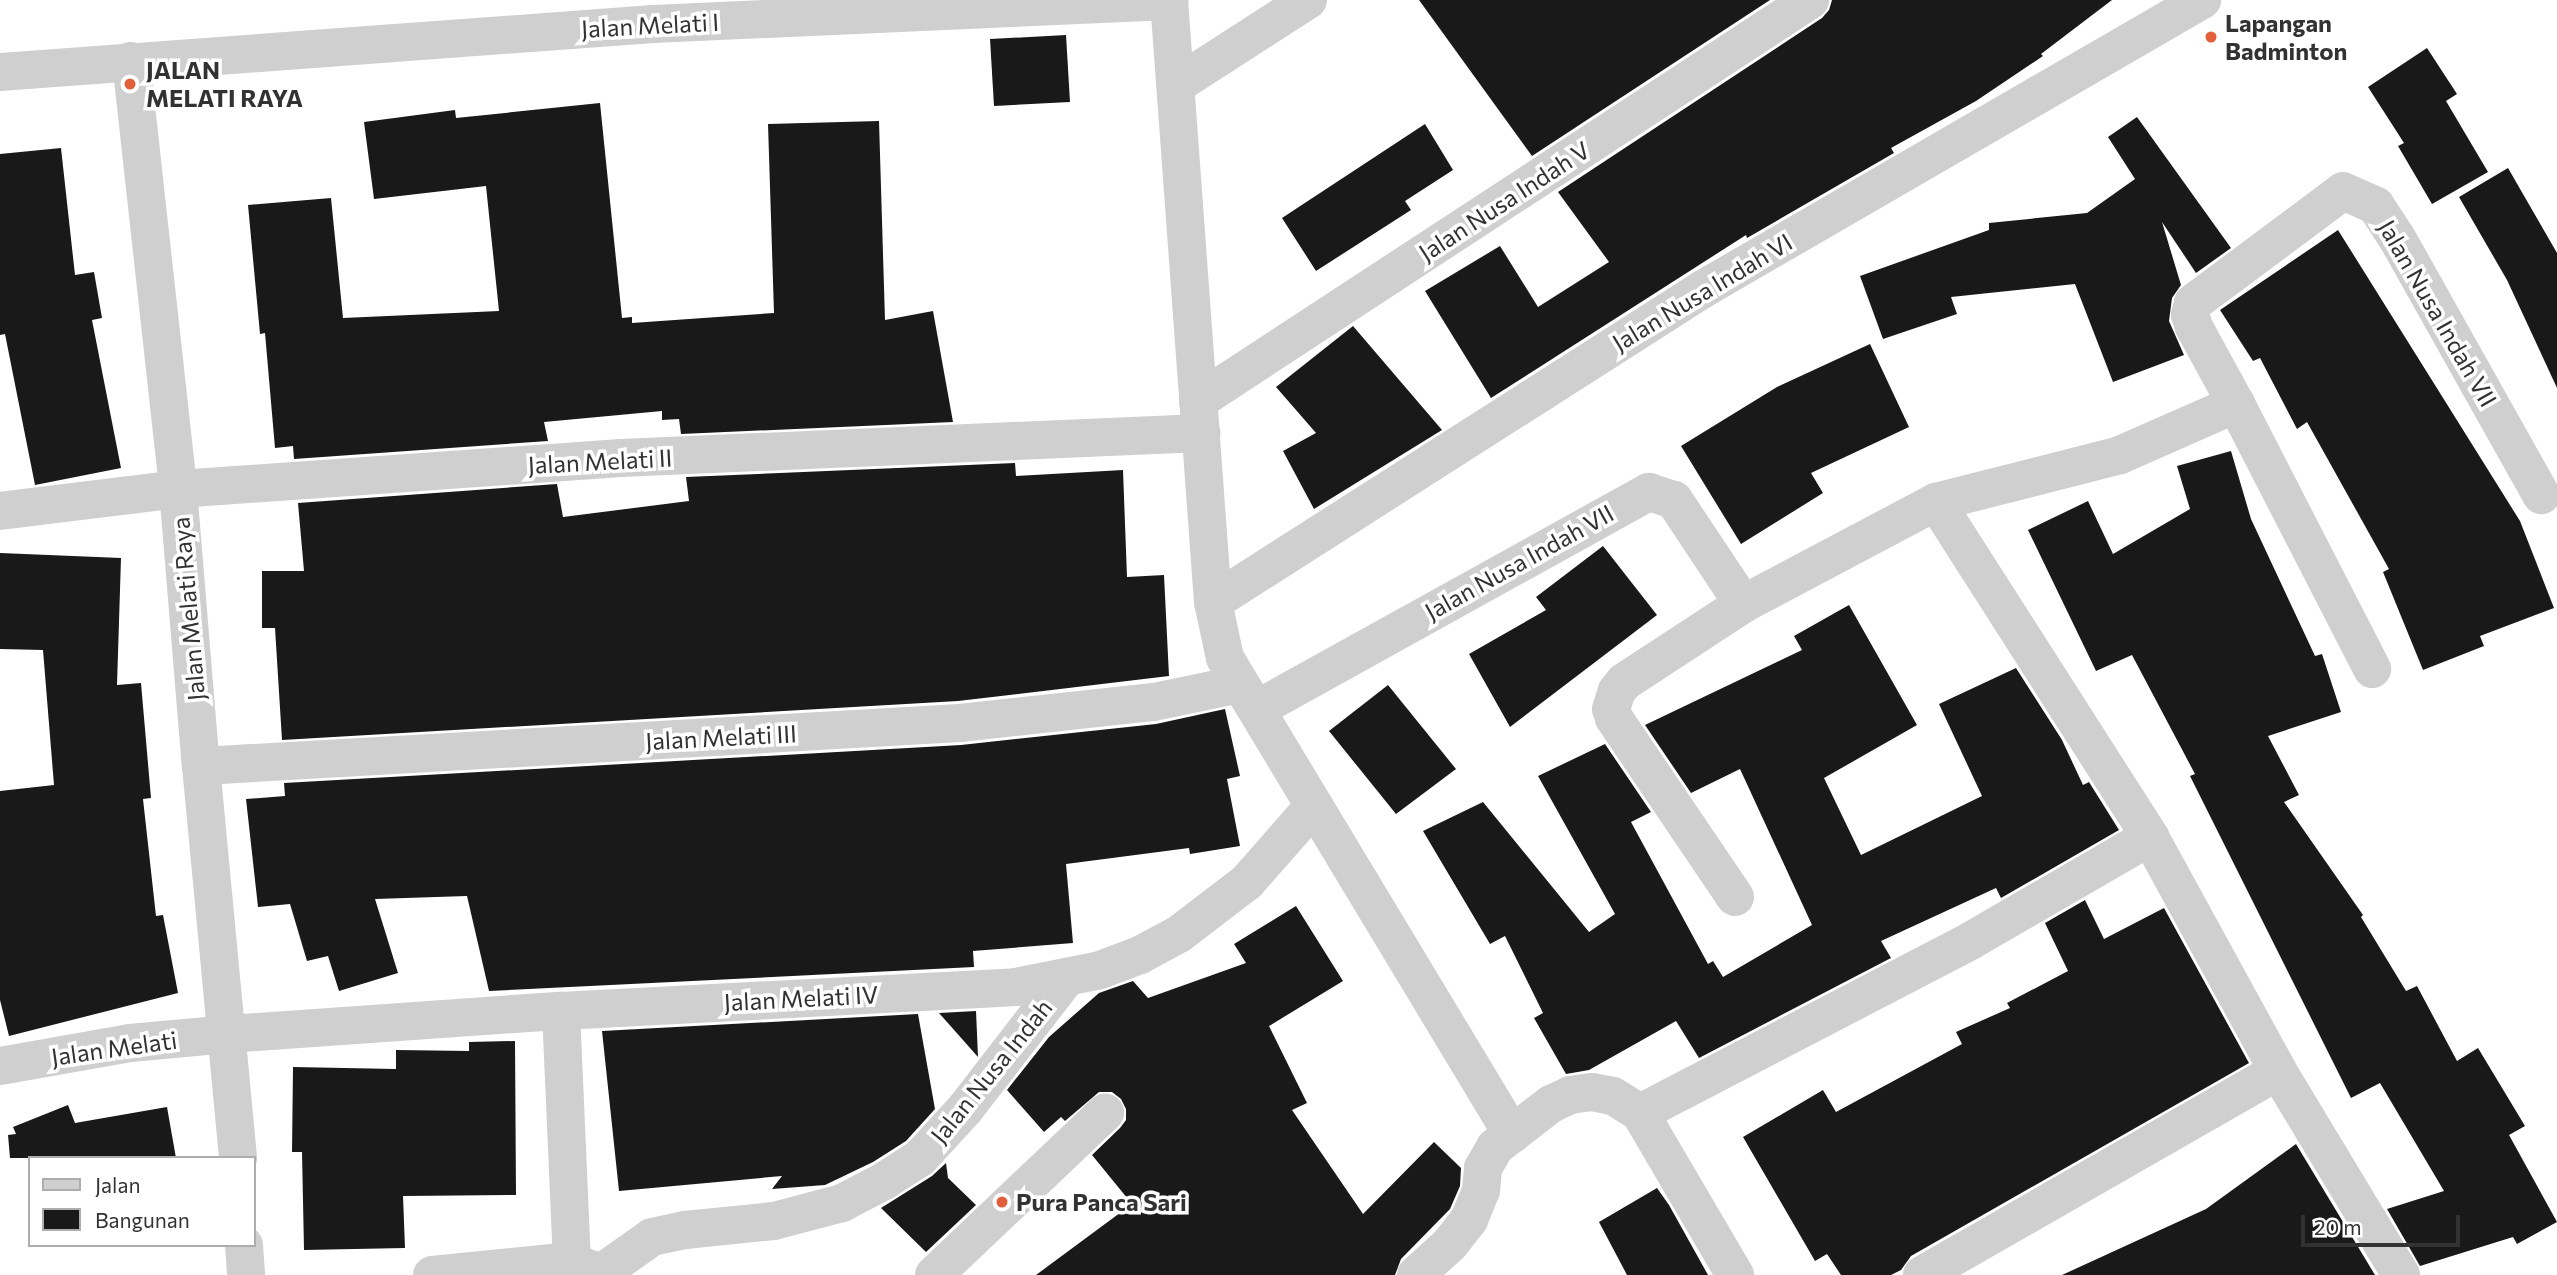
<!DOCTYPE html>
<style>
body{margin:0}
#map{position:relative;width:2557px;height:1275px;overflow:hidden;background:#fff;font-family:Commissioner,sans-serif}
div>[style]{position:absolute}
.building>*{inset:0;background:#191919}
.street>*{height:38px;margin:-19px;padding:0 19px;transform-origin:19px;border-radius:19px;background:#cfcfcf}
.dots>*{width:19px;height:19px;translate:-50% -50%;box-sizing:border-box;border:4px solid #fff;border-radius:50%}
span{translate:-50% -50%;white-space:nowrap;text-align:center;line-height:1.15;-webkit-text-stroke:7px #fff;paint-order:stroke}
.poi-label{font-size:24px;color:#323232;font-weight:700}
.left{translate:0 -50%;text-align:left}
.street-label{font-size:24px;color:#323232}
.legend{position:absolute;left:28px;top:1156px;width:228px;height:91px;box-sizing:border-box;background:#fff;border:2px solid #adadad;margin:0;padding:9px 12px;list-style:none;font-size:21px;color:#323232}
.legend li{display:flex;align-items:center;gap:14px;height:35px}
.legend b{width:35px;border:2px solid #adadad}
.scale{position:absolute;left:2301px;top:1215px;width:159px;height:32px;box-sizing:border-box;border:4px solid #323232;border-top:0;padding-left:9px;font-size:21px;line-height:24px;white-space:nowrap;color:#323232;-webkit-text-stroke:5px #fff;paint-order:stroke}
</style>
<div id="map">
<div class="building">
<i style="clip-path:polygon(1419px 0,1770px 0,1532px 156px)"></i>
<i style="clip-path:polygon(1832px 0,2112px 0,2041px 54px,2043px 56px,1976px 101px,1891px 148px,1894px 153px,1747px 238px,1746px 235px,1491px 398px,1425px 291px,1500px 246px,1538px 307px,1609px 262px,1558px 192px,1822px 18px,1829px 10px)"></i>
<i style="clip-path:polygon(1066px 35px,1070px 102px,994px 106px,990px 39px)"></i>
<i style="clip-path:polygon(2427px 48px,2457px 94px,2446px 101px,2488px 172px,2432px 204px,2398px 146px,2404px 143px,2368px 87px)"></i>
<i style="clip-path:polygon(600px 103px,622px 318px,632px 317px,632px 323px,774px 313px,768px 124px,879px 121px,885px 320px,933px 311px,953px 422px,681px 434px,679px 419px,662px 420px,662px 411px,544px 422px,548px 441px,294px 459px,293px 446px,275px 448px,265px 333px,260px 334px,248px 205px,331px 198px,343px 318px,499px 311px,486px 186px,374px 199px,364px 122px,455px 110px,456px 118px)"></i>
<i style="clip-path:polygon(2137px 117px,2231px 248px,2196px 273px,2162px 222px,2181px 285px,2172px 298px,2169px 321px,2184px 355px,2113px 382px,2075px 284px,1951px 297px,1957px 314px,1883px 339px,1860px 276px,1989px 230px,1989px 223px,2087px 213px,2135px 179px,2108px 137px)"></i>
<i style="clip-path:polygon(1425px 124px,1453px 170px,1405px 201px,1411px 210px,1316px 271px,1282px 218px)"></i>
<i style="clip-path:polygon(61px 148px,75px 275px,94px 272px,102px 318px,92px 320px,121px 468px,35px 485px,5px 334px,0 335px,0 154px)"></i>
<i style="clip-path:polygon(2508px 168px,2557px 253px,2557px 388px,2507px 280px,2459px 197px)"></i>
<i style="clip-path:polygon(2338px 230px,2520px 521px,2554px 608px,2480px 636px,2484px 646px,2423px 670px,2383px 572px,2389px 569px,2307px 422px,2297px 429px,2260px 358px,2253px 361px,2220px 310px)"></i>
<i style="clip-path:polygon(1353px 326px,1442px 430px,1314px 509px,1283px 451px,1316px 433px,1276px 387px)"></i>
<i style="clip-path:polygon(1870px 344px,1909px 427px,1811px 473px,1823px 493px,1741px 544px,1681px 446px,1777px 387px)"></i>
<i style="clip-path:polygon(2231px 451px,2251px 519px,2315px 656px,2322px 654px,2341px 712px,2268px 736px,2299px 795px,2284px 802px,2363px 915px,2361px 917px,2406px 991px,2417px 986px,2457px 1061px,2478px 1048px,2525px 1126px,2509px 1135px,2557px 1222px,2517px 1244px,2513px 1237px,2420px 1266px,2387px 1209px,2444px 1191px,2380px 1083px,2351px 1098px,2190px 776px,2195px 774px,2132px 655px,2096px 671px,2028px 530px,2088px 501px,2113px 554px,2190px 509px,2177px 466px)"></i>
<i style="clip-path:polygon(1015px 463px,1016px 476px,1123px 470px,1127px 577px,1164px 575px,1169px 676px,958px 701px,282px 740px,275px 628px,262px 628px,262px 571px,304px 571px,298px 503px,557px 484px,563px 517px,689px 501px,686px 477px)"></i>
<i style="clip-path:polygon(1603px 546px,1657px 615px,1510px 727px,1469px 654px,1546px 610px,1536px 597px)"></i>
<i style="clip-path:polygon(0 553px,121px 558px,117px 685px,141px 683px,151px 798px,143px 799px,156px 916px,163px 915px,178px 993px,9px 1036px,0 1000px,0 791px,54px 785px,43px 650px,0 649px)"></i>
<i style="clip-path:polygon(1849px 605px,1917px 725px,1824px 778px,1861px 855px,1982px 796px,1939px 704px,2016px 668px,2062px 740px,2083px 785px,2089px 782px,2119px 830px,2001px 898px,1996px 888px,1881px 941px,1891px 958px,1699px 1058px,1676px 1021px,1589px 1070px,1566px 1074px,1534px 1018px,1543px 1013px,1505px 936px,1490px 944px,1423px 831px,1483px 802px,1589px 932px,1615px 914px,1538px 776px,1605px 744px,1651px 812px,1631px 822px,1708px 964px,1713px 961px,1723px 977px,1812px 925px,1740px 769px,1691px 793px,1645px 725px,1802px 650px,1794px 636px)"></i>
<i style="clip-path:polygon(1388px 685px,1456px 769px,1396px 814px,1329px 731px)"></i>
<i style="clip-path:polygon(1225px 709px,1240px 776px,1227px 779px,1240px 846px,1190px 854px,1189px 848px,1066px 864px,1073px 943px,973px 951px,974px 967px,489px 991px,467px 896px,375px 899px,398px 973px,339px 991px,328px 956px,307px 961px,290px 904px,258px 907px,246px 799px,285px 796px,284px 783px,961px 745px,1156px 724px)"></i>
<i style="clip-path:polygon(2085px 900px,2104px 939px,2164px 908px,2249px 1063px,1911px 1256px,1901px 1270px,1891px 1275px,1841px 1275px,1827px 1254px,1815px 1261px,1743px 1137px,1823px 1090px,1836px 1112px,1962px 1044px,1956px 1032px,2010px 1008px,2007px 1003px,2068px 971px,2045px 923px)"></i>
<i style="clip-path:polygon(1296px 906px,1343px 981px,1269px 1026px,1307px 1103px,1292px 1110px,1363px 1214px,1434px 1142px,1461px 1168px,1460px 1186px,1450px 1209px,1401px 1259px,1395px 1275px,1036px 1275px,1132px 1204px,1092px 1155px,1120px 1128px,1126px 1120px,1126px 1109px,1121px 1099px,1112px 1092px,1099px 1092px,1065px 1121px,1061px 1117px,1044px 1132px,1007px 1090px,1049px 1037px,1099px 993px,1133px 981px,1148px 998px,1246px 963px,1234px 944px)"></i>
<i style="clip-path:polygon(976px 1011px,978px 1057px,939px 1013px)"></i>
<i style="clip-path:polygon(918px 1014px,935px 1109px,906px 1141px,873px 1162px,825px 1185px,772px 1189px,782px 1176px,619px 1191px,602px 1031px)"></i>
<i style="clip-path:polygon(515px 1041px,516px 1195px,403px 1196px,405px 1248px,304px 1250px,302px 1152px,292px 1152px,293px 1067px,396px 1069px,396px 1050px,469px 1051px,469px 1042px)"></i>
<i style="clip-path:polygon(68px 1105px,75px 1123px,167px 1107px,176px 1158px,10px 1158px,8px 1135px,16px 1134px,13px 1127px)"></i>
<i style="clip-path:polygon(2296px 1144px,2375px 1275px,2062px 1275px,2206px 1209px)"></i>
<i style="clip-path:polygon(946px 1163px,948px 1178px,976px 1205px,926px 1252px,881px 1208px,932px 1176px)"></i>
<i style="clip-path:polygon(1657px 1188px,1669px 1205px,1708px 1275px,1627px 1275px,1599px 1222px)"></i>
</div>
<div class="street">
<i style="left:1169px;top:0;width:604px;rotate:85.82deg"></i>
<i style="left:1213px;top:602px;width:57px;rotate:77.9deg"></i>
<i style="left:1225px;top:658px;width:556px;rotate:58.91deg"></i>
<i style="left:131px;top:61px;width:431px;rotate:83.7deg"></i>
<i style="left:178px;top:489px;width:278px;rotate:85.3deg"></i>
<i style="left:201px;top:766px;width:394px;rotate:84.6deg"></i>
<i style="left:0;top:72px;width:655px;rotate:-4.2deg"></i>
<i style="left:653px;top:24px;width:517px;rotate:-2.55deg"></i>
<i style="left:1176px;top:85px;width:157px;rotate:-32.8deg"></i>
<i style="left:1198px;top:401px;width:732px;rotate:-33.23deg"></i>
<i style="left:2236px;top:404px;width:298px;rotate:62.8deg"></i>
<i style="left:1936px;top:502px;width:398px;rotate:57.4deg"></i>
<i style="left:2150px;top:837px;width:267px;rotate:61.3deg"></i>
<i style="left:2278px;top:1071px;width:238px;rotate:58.9deg"></i>
<i style="left:0;top:511px;width:179px;rotate:-7deg"></i>
<i style="left:178px;top:489px;width:444px;rotate:-4deg"></i>
<i style="left:621px;top:458px;width:581px;rotate:-2.47deg"></i>
<i style="left:1213px;top:602px;width:581px;rotate:-32.57deg"></i>
<i style="left:1703px;top:289px;width:577px;rotate:-30.08deg"></i>
<i style="left:1257px;top:709px;width:448px;rotate:-29deg"></i>
<i style="left:1649px;top:492px;width:26px;rotate:18deg"></i>
<i style="left:1674px;top:500px;width:125px;rotate:56.4deg"></i>
<i style="left:1743px;top:604px;width:218px;rotate:-27.9deg"></i>
<i style="left:1936px;top:502px;width:190px;rotate:-14.3deg"></i>
<i style="left:2120px;top:455px;width:127px;rotate:-23.7deg"></i>
<i style="left:2236px;top:404px;width:88px;rotate:-118.6deg"></i>
<i style="left:2194px;top:327px;width:13px;rotate:-108deg"></i>
<i style="left:2190px;top:315px;width:12px;rotate:-76deg"></i>
<i style="left:2193px;top:303px;width:187px;rotate:-36.7deg"></i>
<i style="left:2343px;top:191px;width:36px;rotate:24deg"></i>
<i style="left:2376px;top:206px;width:38px;rotate:57deg"></i>
<i style="left:2397px;top:238px;width:295px;rotate:60.7deg"></i>
<i style="left:201px;top:766px;width:760px;rotate:-3.24deg"></i>
<i style="left:960px;top:723px;width:195px;rotate:-6.2deg"></i>
<i style="left:1154px;top:702px;width:88px;rotate:-11.8deg"></i>
<i style="left:1735px;top:897px;width:216px;rotate:-124.1deg"></i>
<i style="left:1614px;top:718px;width:9px;rotate:-108deg"></i>
<i style="left:1611px;top:709px;width:19px;rotate:-72deg"></i>
<i style="left:1617px;top:691px;width:11px;rotate:-52deg"></i>
<i style="left:1624px;top:682px;width:142px;rotate:-33.2deg"></i>
<i style="left:561px;top:1011px;width:251px;rotate:87.5deg"></i>
<i style="left:0;top:1066px;width:132px;rotate:-10deg"></i>
<i style="left:130px;top:1043px;width:98px;rotate:-5.2deg"></i>
<i style="left:228px;top:1034px;width:334px;rotate:-4deg"></i>
<i style="left:561px;top:1011px;width:456px;rotate:-3deg"></i>
<i style="left:1016px;top:987px;width:86px;rotate:-11.4deg"></i>
<i style="left:1100px;top:970px;width:43px;rotate:-20.6deg"></i>
<i style="left:1140px;top:955px;width:44px;rotate:-28.3deg"></i>
<i style="left:1179px;top:934px;width:86px;rotate:-37.4deg"></i>
<i style="left:1247px;top:882px;width:100px;rotate:-48.7deg"></i>
<i style="left:1640px;top:1113px;width:374px;rotate:-27.5deg"></i>
<i style="left:1972px;top:940px;width:206px;rotate:-30.1deg"></i>
<i style="left:244px;top:1245px;width:30px;rotate:86deg"></i>
<i style="left:601px;top:1273px;width:62px;rotate:-35.2deg"></i>
<i style="left:652px;top:1237px;width:34px;rotate:-12deg"></i>
<i style="left:685px;top:1230px;width:89px;rotate:-5.8deg"></i>
<i style="left:774px;top:1221px;width:70px;rotate:-14.8deg"></i>
<i style="left:842px;top:1203px;width:47px;rotate:-27.6deg"></i>
<i style="left:884px;top:1181px;width:43px;rotate:-32.6deg"></i>
<i style="left:920px;top:1158px;width:67px;rotate:-47.4deg"></i>
<i style="left:965px;top:1109px;width:167px;rotate:-52.3deg"></i>
<i style="left:432px;top:1275px;width:128px;rotate:-5.8deg"></i>
<i style="left:559px;top:1262px;width:13px"></i>
<i style="left:572px;top:1262px;width:26px;rotate:21deg"></i>
<i style="left:934px;top:1275px;width:236px;rotate:-43.5deg"></i>
<i style="left:1416px;top:1275px;width:46px;rotate:-42.4deg"></i>
<i style="left:1450px;top:1244px;width:31px;rotate:-52deg"></i>
<i style="left:1469px;top:1220px;width:31px;rotate:-68deg"></i>
<i style="left:1481px;top:1191px;width:23px;rotate:-85deg"></i>
<i style="left:1483px;top:1168px;width:24px;rotate:-60deg"></i>
<i style="left:1495px;top:1147px;width:71px;rotate:-37.5deg"></i>
<i style="left:1551px;top:1104px;width:21px;rotate:-25deg"></i>
<i style="left:1570px;top:1095px;width:22px;rotate:-8deg"></i>
<i style="left:1592px;top:1092px;width:21px;rotate:11deg"></i>
<i style="left:1613px;top:1096px;width:32px;rotate:32deg"></i>
<i style="left:1640px;top:1113px;width:188px;rotate:59.6deg"></i>
<i style="left:1922px;top:1275px;width:410px;rotate:-29.8deg"></i>
</div>
<div class="dots">
<i style="left:2211px;top:37px;background:#e25f3b"></i>
<i style="left:130px;top:84px;background:#e25f3b"></i>
<i style="left:1002px;top:1202px;background:#e25f3b"></i>
</div>
<div class="poi-label">
<span class="left" style="left:2225px;top:37px">Lapangan<br>Badminton</span>
<span class="left" style="left:146px;top:84px">JALAN<br>MELATI RAYA</span>
<span class="left" style="left:1016px;top:1202px">Pura Panca Sari</span>
</div>
<div class="street-label">
<span style="left:650px;top:25px;rotate:-3deg">Jalan Melati I</span>
<span style="left:1504px;top:201px;rotate:-33deg">Jalan Nusa Indah V</span>
<span style="left:1702px;top:292px;rotate:-31deg">Jalan Nusa Indah VI</span>
<span style="left:2438px;top:313px;rotate:60deg">Jalan Nusa Indah VII</span>
<span style="left:600px;top:461px;rotate:-3deg">Jalan Melati II</span>
<span style="left:1519px;top:562px;rotate:-29deg">Jalan Nusa Indah VII</span>
<span style="left:188px;top:609px;rotate:-95deg">Jalan Melati Raya</span>
<span style="left:721px;top:737px;rotate:-3deg">Jalan Melati III</span>
<span style="left:801px;top:998px;rotate:-3deg">Jalan Melati IV</span>
<span style="left:114px;top:1048px;rotate:-8deg">Jalan Melati</span>
<span style="left:991px;top:1071px;rotate:-51deg">Jalan Nusa Indah</span>
</div>
<ul class="legend">
<li><b style="height:9px;background:#cfcfcf"></b>Jalan</li>
<li><b style="height:19px;background:#191919"></b>Bangunan</li>
</ul>
<div class="scale">20 m</div>
</div>
